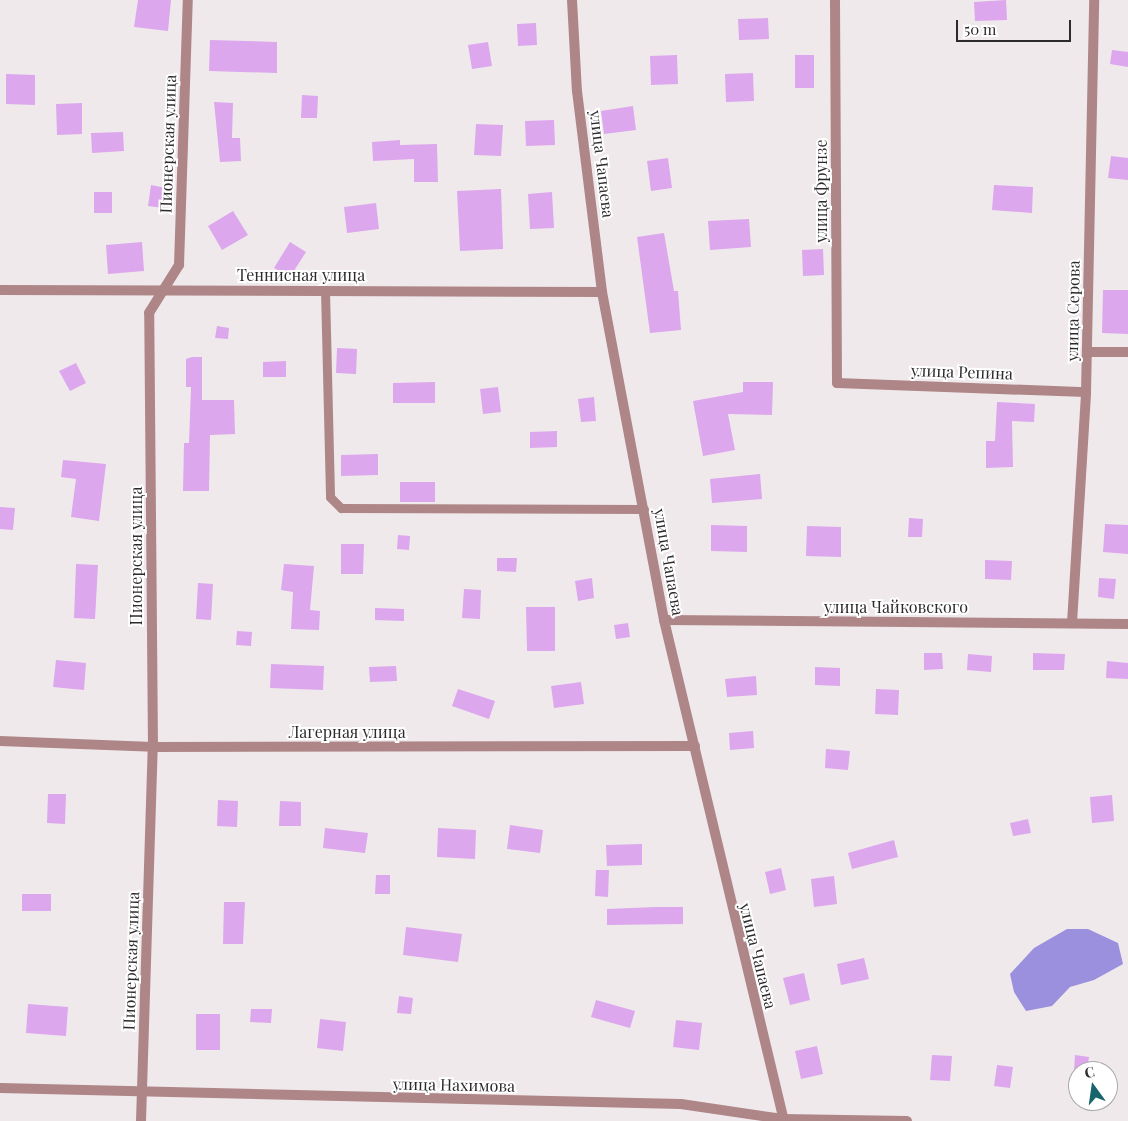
<!DOCTYPE html>
<meta charset="utf-8">
<style>
body{margin:0}
#map{position:relative;width:1128px;height:1121px;overflow:hidden;background:#f0e9ec;font-family:"Playfair Display",serif}
div>[style]{position:absolute}
.water>*{inset:0;background:#9a90dd}
.building>*{inset:0;background:#dca7ec}
.lane>*{height:9px;margin:-4.5px;padding:0 4.5px;transform-origin:4.5px;border-radius:4.5px;background:#ae8688}
.street>*{height:10px;margin:-5px;padding:0 5px;transform-origin:5px;border-radius:5px;background:#ae8688}
span{translate:-50% -50%;white-space:nowrap;text-align:center;line-height:1.15;-webkit-text-stroke:4px #fff;paint-order:stroke}
.street-label{font-size:16px;color:#2c2a2b}
.north{position:absolute;left:1068px;top:1061px;width:50px;height:50px;box-sizing:border-box;background:#fff;border:1px solid #abaaaa;border-radius:50%;rotate:346deg;font-size:14px;font-weight:700;line-height:20px;text-align:center;color:#2c2a2b}
.north::after{content:'';display:block;margin:auto;width:18px;height:22px;background:#17656c;clip-path:polygon(50% 0,100% 100%,50% 72%,0 100%)}
.scale{position:absolute;left:956px;top:20px;width:115px;height:22px;box-sizing:border-box;border:2px solid #2c2a2b;border-top:0;padding-left:6px;font-size:15px;line-height:18px;white-space:nowrap;color:#2c2a2b;-webkit-text-stroke:4px #fff;paint-order:stroke}
</style>
<div id="map">
<div class="water">
<i style="clip-path:polygon(1067px 929px,1088px 929px,1118px 943px,1123px 964px,1094px 980px,1070px 987px,1052px 1006px,1026px 1011px,1014px 992px,1010px 974px,1034px 948px)"></i>
</div>
<div class="building">
<i style="clip-path:polygon(138px 0,171px 0,168px 31px,134px 27px)"></i>
<i style="clip-path:polygon(1006px 0,1007px 20px,975px 21px,974px 2px)"></i>
<i style="clip-path:polygon(768px 18px,769px 39px,739px 40px,738px 19px)"></i>
<i style="clip-path:polygon(536px 23px,537px 45px,518px 46px,517px 24px)"></i>
<i style="clip-path:polygon(210px 40px,277px 42px,277px 73px,209px 71px)"></i>
<i style="clip-path:polygon(488px 42px,492px 66px,472px 69px,468px 45px)"></i>
<i style="clip-path:polygon(1112px 50px,1128px 52px,1128px 67px,1110px 64px)"></i>
<i style="clip-path:polygon(677px 55px,678px 84px,651px 85px,650px 56px)"></i>
<i style="clip-path:polygon(795px 55px,814px 55px,814px 88px,795px 88px)"></i>
<i style="clip-path:polygon(753px 73px,754px 101px,726px 102px,725px 74px)"></i>
<i style="clip-path:polygon(6px 74px,35px 75px,35px 105px,6px 104px)"></i>
<i style="clip-path:polygon(302px 95px,318px 96px,317px 118px,301px 118px)"></i>
<i style="clip-path:polygon(214px 102px,233px 103px,232px 138px,240px 138px,241px 161px,220px 162px)"></i>
<i style="clip-path:polygon(82px 103px,82px 134px,57px 135px,56px 104px)"></i>
<i style="clip-path:polygon(633px 106px,636px 130px,604px 134px,601px 111px)"></i>
<i style="clip-path:polygon(554px 120px,555px 145px,526px 146px,525px 121px)"></i>
<i style="clip-path:polygon(476px 124px,503px 125px,501px 156px,474px 155px)"></i>
<i style="clip-path:polygon(123px 132px,124px 151px,92px 153px,91px 133px)"></i>
<i style="clip-path:polygon(400px 140px,400px 145px,437px 144px,438px 182px,414px 182px,414px 159px,373px 161px,372px 142px)"></i>
<i style="clip-path:polygon(1111px 156px,1128px 158px,1128px 180px,1108px 178px)"></i>
<i style="clip-path:polygon(668px 158px,672px 188px,651px 191px,647px 161px)"></i>
<i style="clip-path:polygon(151px 185px,166px 188px,163px 208px,148px 206px)"></i>
<i style="clip-path:polygon(994px 185px,1033px 187px,1032px 213px,992px 210px)"></i>
<i style="clip-path:polygon(501px 189px,503px 249px,460px 251px,457px 191px)"></i>
<i style="clip-path:polygon(94px 192px,112px 192px,112px 213px,94px 213px)"></i>
<i style="clip-path:polygon(552px 192px,554px 228px,530px 229px,528px 194px)"></i>
<i style="clip-path:polygon(376px 203px,379px 229px,347px 233px,344px 207px)"></i>
<i style="clip-path:polygon(233px 211px,248px 235px,222px 250px,208px 226px)"></i>
<i style="clip-path:polygon(749px 219px,751px 247px,710px 250px,708px 221px)"></i>
<i style="clip-path:polygon(664px 233px,674px 291px,678px 291px,681px 330px,650px 333px,637px 237px)"></i>
<i style="clip-path:polygon(142px 242px,144px 271px,108px 274px,106px 245px)"></i>
<i style="clip-path:polygon(290px 242px,306px 252px,290px 277px,274px 268px)"></i>
<i style="clip-path:polygon(823px 249px,824px 275px,803px 276px,802px 250px)"></i>
<i style="clip-path:polygon(1103px 290px,1128px 290px,1128px 334px,1102px 333px)"></i>
<i style="clip-path:polygon(217px 326px,229px 328px,228px 339px,215px 338px)"></i>
<i style="clip-path:polygon(337px 348px,357px 349px,356px 374px,336px 373px)"></i>
<i style="clip-path:polygon(192px 357px,202px 357px,202px 400px,234px 400px,235px 434px,210px 435px,209px 491px,183px 491px,184px 443px,189px 443px,191px 387px,186px 387px,186px 359px)"></i>
<i style="clip-path:polygon(286px 361px,286px 377px,263px 377px,263px 362px)"></i>
<i style="clip-path:polygon(76px 363px,86px 383px,70px 391px,59px 371px)"></i>
<i style="clip-path:polygon(435px 382px,435px 403px,393px 403px,393px 383px)"></i>
<i style="clip-path:polygon(743px 382px,773px 382px,772px 415px,728px 414px,735px 450px,703px 456px,693px 401px,743px 392px)"></i>
<i style="clip-path:polygon(498px 387px,501px 412px,483px 414px,480px 389px)"></i>
<i style="clip-path:polygon(594px 397px,596px 421px,581px 422px,578px 399px)"></i>
<i style="clip-path:polygon(997px 402px,1035px 404px,1034px 422px,1012px 421px,1013px 467px,986px 468px,986px 441px,995px 441px)"></i>
<i style="clip-path:polygon(557px 431px,557px 447px,530px 448px,530px 432px)"></i>
<i style="clip-path:polygon(378px 454px,378px 475px,341px 476px,341px 455px)"></i>
<i style="clip-path:polygon(63px 460px,106px 464px,99px 521px,71px 517px,76px 479px,61px 477px)"></i>
<i style="clip-path:polygon(760px 474px,762px 499px,712px 503px,710px 479px)"></i>
<i style="clip-path:polygon(400px 482px,435px 482px,435px 502px,400px 502px)"></i>
<i style="clip-path:polygon(0 507px,15px 508px,13px 530px,0 529px)"></i>
<i style="clip-path:polygon(909px 518px,923px 519px,922px 537px,908px 537px)"></i>
<i style="clip-path:polygon(1105px 524px,1128px 525px,1128px 554px,1103px 552px)"></i>
<i style="clip-path:polygon(711px 525px,747px 526px,747px 552px,711px 551px)"></i>
<i style="clip-path:polygon(807px 526px,841px 527px,841px 557px,806px 556px)"></i>
<i style="clip-path:polygon(398px 535px,410px 536px,409px 550px,397px 549px)"></i>
<i style="clip-path:polygon(341px 544px,364px 544px,363px 574px,341px 574px)"></i>
<i style="clip-path:polygon(497px 558px,517px 558px,516px 572px,497px 571px)"></i>
<i style="clip-path:polygon(985px 560px,1012px 561px,1011px 580px,985px 579px)"></i>
<i style="clip-path:polygon(76px 564px,98px 565px,95px 619px,74px 618px)"></i>
<i style="clip-path:polygon(284px 564px,314px 566px,310px 610px,320px 611px,319px 630px,291px 629px,293px 592px,281px 590px)"></i>
<i style="clip-path:polygon(592px 578px,594px 598px,578px 601px,575px 581px)"></i>
<i style="clip-path:polygon(1099px 578px,1116px 579px,1114px 599px,1098px 597px)"></i>
<i style="clip-path:polygon(198px 583px,213px 584px,211px 620px,196px 619px)"></i>
<i style="clip-path:polygon(464px 589px,481px 590px,480px 619px,462px 618px)"></i>
<i style="clip-path:polygon(526px 607px,555px 607px,555px 651px,527px 651px)"></i>
<i style="clip-path:polygon(375px 608px,404px 609px,404px 621px,375px 620px)"></i>
<i style="clip-path:polygon(628px 623px,630px 637px,616px 639px,614px 625px)"></i>
<i style="clip-path:polygon(237px 631px,252px 632px,251px 646px,236px 645px)"></i>
<i style="clip-path:polygon(924px 653px,942px 653px,943px 669px,924px 670px)"></i>
<i style="clip-path:polygon(1033px 653px,1065px 654px,1064px 670px,1033px 670px)"></i>
<i style="clip-path:polygon(968px 654px,992px 656px,991px 672px,967px 670px)"></i>
<i style="clip-path:polygon(56px 660px,86px 663px,84px 690px,53px 687px)"></i>
<i style="clip-path:polygon(1107px 661px,1128px 663px,1128px 679px,1106px 678px)"></i>
<i style="clip-path:polygon(271px 664px,324px 666px,323px 690px,270px 688px)"></i>
<i style="clip-path:polygon(396px 666px,397px 681px,370px 682px,369px 667px)"></i>
<i style="clip-path:polygon(815px 667px,840px 668px,840px 686px,815px 685px)"></i>
<i style="clip-path:polygon(756px 676px,757px 695px,727px 697px,725px 679px)"></i>
<i style="clip-path:polygon(581px 682px,584px 704px,554px 708px,551px 686px)"></i>
<i style="clip-path:polygon(458px 689px,495px 701px,489px 719px,452px 706px)"></i>
<i style="clip-path:polygon(876px 689px,899px 690px,898px 715px,875px 714px)"></i>
<i style="clip-path:polygon(753px 731px,754px 748px,730px 750px,729px 733px)"></i>
<i style="clip-path:polygon(826px 749px,850px 751px,848px 770px,825px 768px)"></i>
<i style="clip-path:polygon(48px 794px,66px 794px,65px 824px,47px 823px)"></i>
<i style="clip-path:polygon(1112px 795px,1114px 821px,1092px 823px,1090px 797px)"></i>
<i style="clip-path:polygon(218px 800px,238px 801px,237px 827px,217px 826px)"></i>
<i style="clip-path:polygon(280px 801px,301px 802px,301px 826px,279px 826px)"></i>
<i style="clip-path:polygon(1028px 819px,1031px 833px,1013px 836px,1010px 823px)"></i>
<i style="clip-path:polygon(510px 825px,543px 830px,540px 853px,507px 849px)"></i>
<i style="clip-path:polygon(325px 828px,368px 833px,365px 853px,323px 848px)"></i>
<i style="clip-path:polygon(438px 828px,476px 830px,475px 859px,437px 857px)"></i>
<i style="clip-path:polygon(894px 840px,898px 857px,852px 869px,848px 853px)"></i>
<i style="clip-path:polygon(642px 844px,642px 865px,607px 866px,606px 845px)"></i>
<i style="clip-path:polygon(781px 868px,786px 890px,770px 894px,765px 872px)"></i>
<i style="clip-path:polygon(596px 870px,609px 870px,608px 897px,595px 896px)"></i>
<i style="clip-path:polygon(376px 875px,390px 875px,390px 894px,375px 894px)"></i>
<i style="clip-path:polygon(834px 876px,837px 904px,814px 907px,811px 879px)"></i>
<i style="clip-path:polygon(22px 894px,51px 894px,51px 911px,22px 911px)"></i>
<i style="clip-path:polygon(224px 902px,245px 902px,243px 944px,223px 944px)"></i>
<i style="clip-path:polygon(656px 907px,683px 907px,683px 924px,607px 925px,607px 909px)"></i>
<i style="clip-path:polygon(406px 927px,462px 934px,458px 962px,403px 955px)"></i>
<i style="clip-path:polygon(864px 958px,869px 979px,841px 985px,837px 964px)"></i>
<i style="clip-path:polygon(804px 973px,810px 1000px,790px 1005px,783px 978px)"></i>
<i style="clip-path:polygon(399px 996px,413px 998px,411px 1014px,397px 1013px)"></i>
<i style="clip-path:polygon(596px 1000px,635px 1011px,630px 1028px,591px 1017px)"></i>
<i style="clip-path:polygon(28px 1004px,68px 1007px,66px 1036px,26px 1033px)"></i>
<i style="clip-path:polygon(251px 1009px,272px 1009px,271px 1023px,250px 1022px)"></i>
<i style="clip-path:polygon(196px 1014px,220px 1014px,220px 1050px,196px 1050px)"></i>
<i style="clip-path:polygon(320px 1019px,346px 1022px,343px 1051px,317px 1048px)"></i>
<i style="clip-path:polygon(676px 1020px,702px 1023px,699px 1050px,673px 1047px)"></i>
<i style="clip-path:polygon(817px 1046px,823px 1074px,801px 1079px,795px 1051px)"></i>
<i style="clip-path:polygon(932px 1055px,952px 1056px,950px 1081px,930px 1080px)"></i>
<i style="clip-path:polygon(1075px 1055px,1089px 1057px,1087px 1071px,1074px 1071px)"></i>
<i style="clip-path:polygon(997px 1065px,1013px 1067px,1010px 1088px,994px 1086px)"></i>
</div>
<div class="lane">
<i style="left:325px;top:290px;width:207px;rotate:88.6deg"></i>
<i style="left:330px;top:497px;width:16px;rotate:45deg"></i>
<i style="left:341px;top:508px;width:303px;rotate:0.2deg"></i>
</div>
<div class="street">
<i style="left:572px;top:0;width:91px;rotate:86.9deg"></i>
<i style="left:577px;top:91px;width:203px;rotate:82.9deg"></i>
<i style="left:602px;top:292px;width:334px;rotate:79.3deg"></i>
<i style="left:664px;top:620px;width:515px;rotate:76.53deg"></i>
<i style="left:835px;top:0;width:383px;rotate:89.7deg"></i>
<i style="left:837px;top:383px;width:249px;rotate:2.1deg"></i>
<i style="left:0;top:290px;width:602px;rotate:0.19deg"></i>
<i style="left:1087px;top:352px;width:41px"></i>
<i style="left:664px;top:620px;width:464px;rotate:0.5deg"></i>
<i style="left:1072px;top:623px;width:231px;rotate:-86.5deg"></i>
<i style="left:1086px;top:392px;width:392px;rotate:-88.8deg"></i>
<i style="left:0;top:741px;width:153px;rotate:2.2deg"></i>
<i style="left:153px;top:747px;width:542px;rotate:-0.11deg"></i>
<i style="left:0;top:1088px;width:681px;rotate:1.35deg"></i>
<i style="left:681px;top:1104px;width:103px;rotate:8.4deg"></i>
<i style="left:783px;top:1119px;width:124px;rotate:0.9deg"></i>
<i style="left:141px;top:1121px;width:374px;rotate:-88.2deg"></i>
<i style="left:153px;top:747px;width:434px;rotate:-90.5deg"></i>
<i style="left:149px;top:313px;width:57px;rotate:-58deg"></i>
<i style="left:179px;top:265px;width:265px;rotate:-88.1deg"></i>
</div>
<div class="street-label">
<span style="left:168px;top:144px;rotate:-88deg">Пионерская улица</span>
<span style="left:602px;top:164px;rotate:83deg">улица Чапаева</span>
<span style="left:821px;top:191px;rotate:-90deg">улица Фрунзе</span>
<span style="left:301px;top:275px">Теннисная улица</span>
<span style="left:1073px;top:311px;rotate:-89deg">улица Серова</span>
<span style="left:962px;top:372px;rotate:2deg">улица Репина</span>
<span style="left:136px;top:556px;rotate:-90deg">Пионерская улица</span>
<span style="left:669px;top:562px;rotate:80deg">улица Чапаева</span>
<span style="left:896px;top:607px">улица Чайковского</span>
<span style="left:347px;top:732px">Лагерная улица</span>
<span style="left:758px;top:956px;rotate:76deg">улица Чапаева</span>
<span style="left:131px;top:961px;rotate:-88deg">Пионерская улица</span>
<span style="left:454px;top:1085px;rotate:1deg">улица Нахимова</span>
</div>
<div class="north">С</div>
<div class="scale">50 m</div>
</div>
